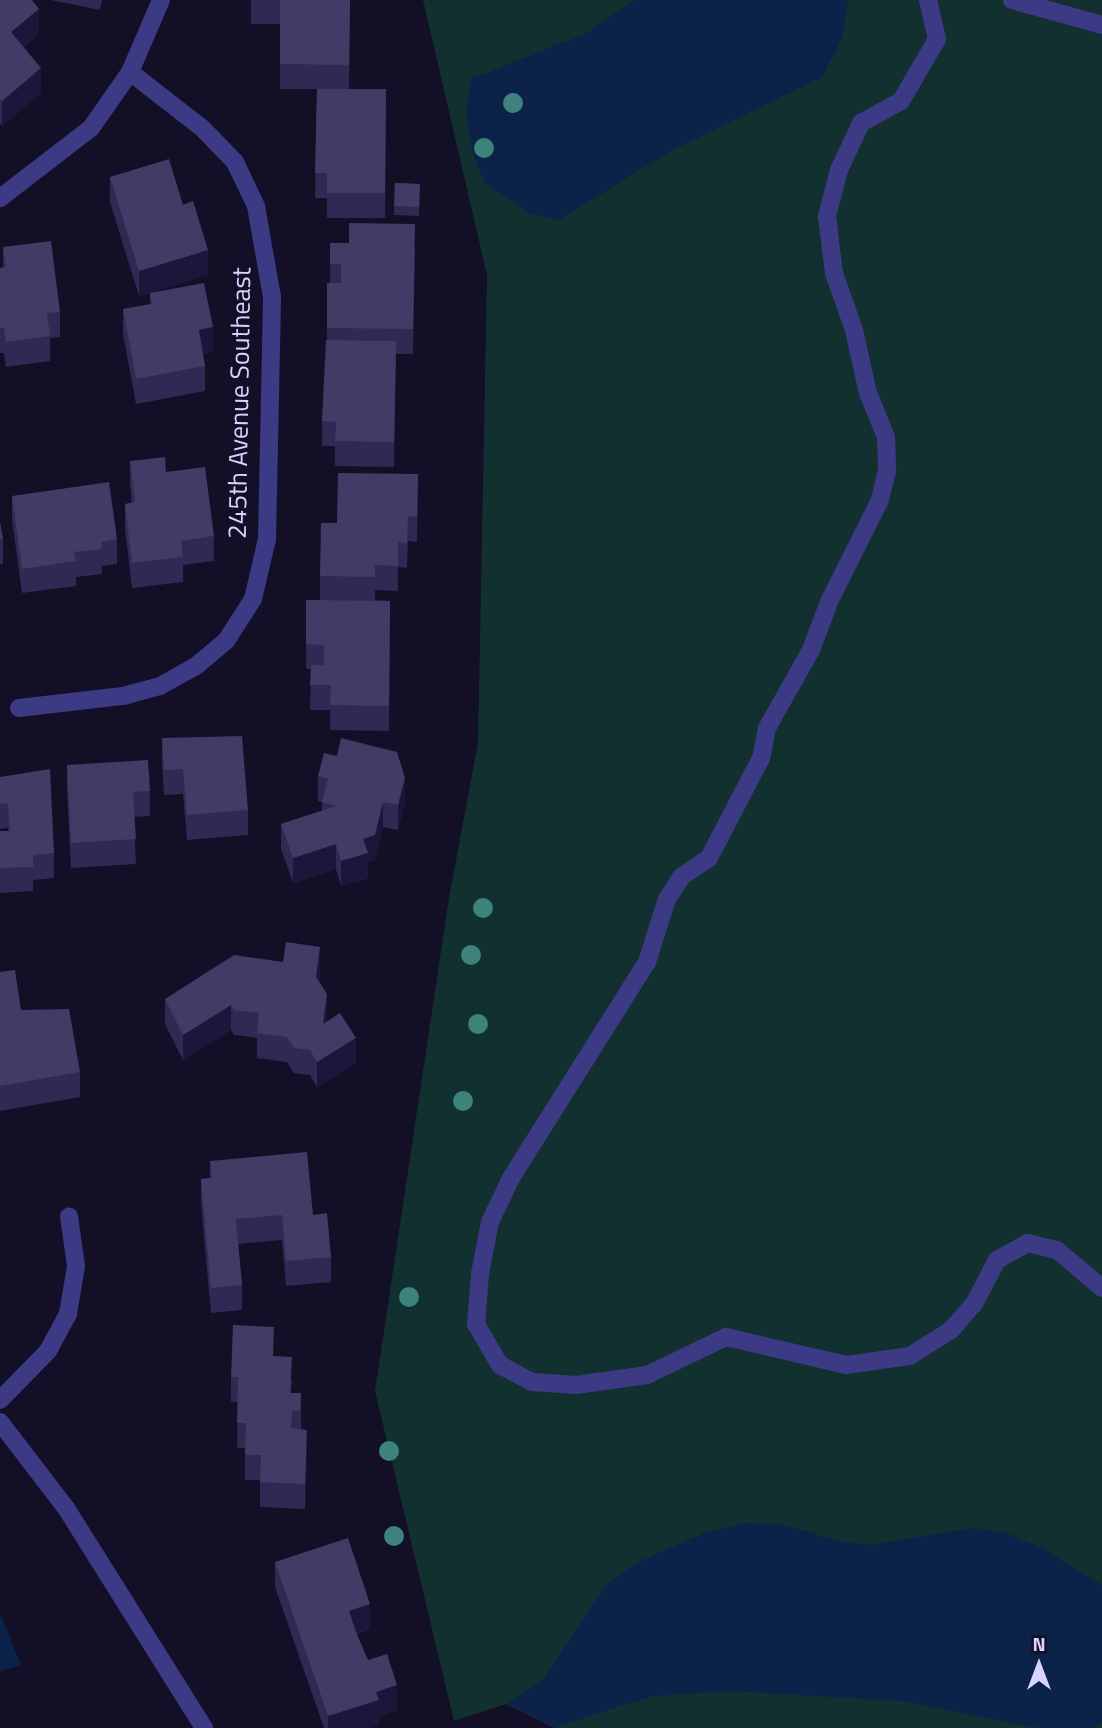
<!DOCTYPE html>
<style>
body{margin:0}
#map{position:relative;width:1102px;height:1728px;overflow:hidden;background:#130f26;font-family:"Titillium Web",sans-serif}
div>[style]{position:absolute}
.green>*{inset:0;background:#12302f}
.water>*{inset:0;background:#0c2248}
.minor>*{height:18px;margin:-9px;padding:0 9px;transform-origin:9px;border-radius:9px;background:#3d3a85}
.trees>*{width:20px;height:20px;margin:-10px;border-radius:50%;background:#3d827b}
.wall>*{inset:0;background:#312854}
.shaded-wall>*{inset:0;background:#1d163a}
.building>*{inset:0;background:#433a66}
span{translate:-50% -50%;white-space:nowrap;text-align:center;line-height:1.15;-webkit-text-stroke:6px #130f26;paint-order:stroke}
.street-label{font-size:26px;color:#d9d4ff}
.north{position:absolute;left:1004px;top:1630px;width:70px;height:70px;-webkit-text-stroke:5px #130f26;paint-order:stroke;rotate:0deg;font-size:19px;font-weight:700;line-height:28px;text-align:center;color:#d9d4ff}
.north::after{content:'';display:block;margin:auto;width:24px;height:32px;background:#d9d4ff;clip-path:polygon(50% 0,100% 100%,50% 72%,0 100%)}
</style>
<div id="map">
<div class="green">
<i style="clip-path:polygon(423px 0,1102px 0,1102px 1728px,554px 1728px,506px 1704px,454px 1721px,375px 1391px,449px 898px,478px 743px,487px 275px)"></i>
</div>
<div class="water">
<i style="clip-path:polygon(635px 0,848px 0,842px 38px,822px 77px,669px 152px,559px 220px,530px 214px,486px 185px,473px 154px,466px 113px,471px 79px,587px 33px)"></i>
<i style="clip-path:polygon(745px 1523px,784px 1525px,839px 1541px,870px 1545px,973px 1528px,1006px 1533px,1042px 1548px,1102px 1585px,1102px 1723px,1094px 1728px,1030px 1727px,901px 1701px,734px 1691px,652px 1696px,554px 1728px,507px 1704px,542px 1681px,604px 1587px,634px 1564px,706px 1532px)"></i>
<i style="clip-path:polygon(0 1613px,21px 1665px,0 1671px)"></i>
</div>
<div class="minor">
<i style="left:928px;top:0;width:40px;rotate:77deg"></i>
<i style="left:937px;top:39px;width:72px;rotate:120.1deg"></i>
<i style="left:901px;top:101px;width:46px;rotate:151.2deg"></i>
<i style="left:861px;top:123px;width:52px;rotate:115.1deg"></i>
<i style="left:839px;top:170px;width:48px;rotate:104.6deg"></i>
<i style="left:827px;top:216px;width:57px;rotate:83deg"></i>
<i style="left:834px;top:273px;width:60px;rotate:70.7deg"></i>
<i style="left:854px;top:330px;width:65px;rotate:77.5deg"></i>
<i style="left:868px;top:393px;width:48px;rotate:67.8deg"></i>
<i style="left:886px;top:437px;width:34px;rotate:88deg"></i>
<i style="left:887px;top:471px;width:32px;rotate:104deg"></i>
<i style="left:879px;top:502px;width:112px;rotate:116.6deg"></i>
<i style="left:829px;top:602px;width:51px;rotate:110.6deg"></i>
<i style="left:811px;top:650px;width:90px;rotate:119.4deg"></i>
<i style="left:767px;top:728px;width:31px;rotate:101deg"></i>
<i style="left:761px;top:758px;width:113px;rotate:117.5deg"></i>
<i style="left:709px;top:858px;width:32px;rotate:146deg"></i>
<i style="left:682px;top:876px;width:27px;rotate:123deg"></i>
<i style="left:667px;top:899px;width:66px;rotate:107.6deg"></i>
<i style="left:647px;top:962px;width:255px;rotate:122.2deg"></i>
<i style="left:511px;top:1178px;width:49px;rotate:115.5deg"></i>
<i style="left:490px;top:1222px;width:53px;rotate:100.9deg"></i>
<i style="left:480px;top:1274px;width:50px;rotate:94.6deg"></i>
<i style="left:476px;top:1324px;width:48px;rotate:59.7deg"></i>
<i style="left:500px;top:1365px;width:36px;rotate:28deg"></i>
<i style="left:532px;top:1382px;width:44px;rotate:3.9deg"></i>
<i style="left:576px;top:1385px;width:72px;rotate:-8deg"></i>
<i style="left:647px;top:1375px;width:88px;rotate:-25.7deg"></i>
<i style="left:726px;top:1337px;width:123px;rotate:13.1deg"></i>
<i style="left:846px;top:1365px;width:65px;rotate:-8deg"></i>
<i style="left:910px;top:1356px;width:49px;rotate:-32.4deg"></i>
<i style="left:951px;top:1330px;width:35px;rotate:-49deg"></i>
<i style="left:974px;top:1304px;width:50px;rotate:-62.4deg"></i>
<i style="left:997px;top:1260px;width:35px;rotate:-29deg"></i>
<i style="left:1028px;top:1243px;width:30px;rotate:14deg"></i>
<i style="left:1057px;top:1250px;width:59px;rotate:40.2deg"></i>
<i style="left:1012px;top:0;width:93px;rotate:15.5deg"></i>
<i style="left:0;top:198px;width:115px;rotate:-37.6deg"></i>
<i style="left:91px;top:128px;width:68px;rotate:-55.1deg"></i>
<i style="left:130px;top:72px;width:78px;rotate:-66.7deg"></i>
<i style="left:19px;top:708px;width:105px;rotate:-6.6deg"></i>
<i style="left:123px;top:696px;width:38px;rotate:-15deg"></i>
<i style="left:160px;top:686px;width:41px;rotate:-29.1deg"></i>
<i style="left:196px;top:666px;width:39px;rotate:-40deg"></i>
<i style="left:226px;top:641px;width:50px;rotate:-57.3deg"></i>
<i style="left:253px;top:599px;width:62px;rotate:-76.9deg"></i>
<i style="left:267px;top:539px;width:242px;rotate:-88.8deg"></i>
<i style="left:272px;top:297px;width:92px;rotate:-100deg"></i>
<i style="left:256px;top:206px;width:49px;rotate:-115.5deg"></i>
<i style="left:235px;top:162px;width:47px;rotate:-134.1deg"></i>
<i style="left:202px;top:128px;width:91px;rotate:-142.1deg"></i>
<i style="left:0;top:1400px;width:69px;rotate:-45.6deg"></i>
<i style="left:48px;top:1351px;width:42px;rotate:-61.6deg"></i>
<i style="left:68px;top:1314px;width:49px;rotate:-80.5deg"></i>
<i style="left:76px;top:1266px;width:50px;rotate:-98deg"></i>
<i style="left:0;top:1422px;width:108px;rotate:52.5deg"></i>
<i style="left:66px;top:1508px;width:260px;rotate:57.9deg"></i>
</div>
<div class="trees">
<i style="left:513px;top:103px"></i>
<i style="left:484px;top:148px"></i>
<i style="left:483px;top:908px"></i>
<i style="left:471px;top:955px"></i>
<i style="left:478px;top:1024px"></i>
<i style="left:463px;top:1101px"></i>
<i style="left:409px;top:1297px"></i>
<i style="left:389px;top:1451px"></i>
<i style="left:394px;top:1536px"></i>
</div>
<div class="wall">
<i style="clip-path:polygon(0 0,39px 34px,24px 47px,41px 93px,2px 126px,0 124px)"></i>
<i style="clip-path:polygon(51px 0,102px 0,100px 10px)"></i>
<i style="clip-path:polygon(251px 0,350px 0,349px 89px,386px 89px,385px 218px,327px 218px,327px 198px,315px 198px,317px 89px,280px 89px,280px 24px,251px 24px)"></i>
<i style="clip-path:polygon(110px 177px,183px 205px,208px 275px,139px 296px,110px 202px)"></i>
<i style="clip-path:polygon(395px 183px,420px 184px,419px 216px,394px 215px)"></i>
<i style="clip-path:polygon(330px 243px,415px 249px,413px 354px,396px 354px,394px 467px,335px 466px,335px 446px,322px 446px,322px 421px,327px 340px,327px 283px,330px 283px)"></i>
<i style="clip-path:polygon(3px 247px,60px 312px,60px 337px,50px 338px,50px 361px,6px 367px,4px 353px,0 353px,0 268px,3px 268px)"></i>
<i style="clip-path:polygon(150px 293px,213px 352px,203px 354px,205px 366px,205px 391px,136px 404px,123px 334px,123px 309px,150px 304px)"></i>
<i style="clip-path:polygon(130px 461px,166px 472px,214px 536px,214px 561px,183px 565px,183px 582px,132px 588px,125px 529px,125px 504px,132px 503px,130px 486px)"></i>
<i style="clip-path:polygon(418px 474px,417px 542px,408px 541px,407px 568px,398px 567px,398px 591px,375px 590px,375px 600px,390px 601px,389px 731px,330px 730px,330px 710px,310px 710px,311px 669px,306px 669px,306px 600px,320px 600px,320px 576px,337px 523px)"></i>
<i style="clip-path:polygon(12px 496px,117px 539px,117px 564px,102px 566px,102px 574px,76px 577px,76px 586px,22px 593px,12px 520px)"></i>
<i style="clip-path:polygon(0 523px,3px 539px,3px 564px,0 564px)"></i>
<i style="clip-path:polygon(162px 738px,248px 810px,248px 835px,187px 840px,183px 794px,164px 795px,162px 763px)"></i>
<i style="clip-path:polygon(67px 765px,150px 791px,150px 816px,134px 817px,136px 864px,71px 868px,67px 790px)"></i>
<i style="clip-path:polygon(318px 776px,405px 802px,398px 830px,383px 827px,375px 860px,368px 862px,368px 878px,341px 886px,336px 869px,293px 883px,281px 849px,281px 824px,322px 811px,322px 802px,318px 801px)"></i>
<i style="clip-path:polygon(0 777px,54px 853px,54px 878px,33px 880px,33px 891px,0 893px,0 831px,8px 831px,8px 828px,0 829px)"></i>
<i style="clip-path:polygon(0 972px,21px 1010px,80px 1072px,80px 1097px,0 1111px)"></i>
<i style="clip-path:polygon(320px 972px,319px 982px,326px 1022px,356px 1063px,317px 1087px,310px 1075px,294px 1073px,287px 1062px,257px 1058px,257px 1038px,234px 1035px,231px 1030px,183px 1060px,165px 1024px,165px 999px)"></i>
<i style="clip-path:polygon(210px 1161px,313px 1215px,331px 1257px,331px 1282px,286px 1286px,282px 1240px,238px 1244px,242px 1285px,242px 1310px,211px 1313px,201px 1204px,201px 1179px,210px 1178px)"></i>
<i style="clip-path:polygon(274px 1356px,292px 1381px,291px 1393px,301px 1393px,301px 1429px,307px 1454px,305px 1509px,260px 1507px,260px 1480px,245px 1480px,245px 1448px,237px 1448px,238px 1402px,231px 1402px,231px 1377px)"></i>
<i style="clip-path:polygon(275px 1562px,370px 1629px,357px 1634px,368px 1660px,397px 1710px,379px 1716px,379px 1725px,368px 1728px,324px 1728px,275px 1587px)"></i>
</div>
<div class="shaded-wall">
<i style="clip-path:polygon(39px 9px,39px 34px,11px 57px,11px 32px)"></i>
<i style="clip-path:polygon(41px 68px,41px 93px,2px 126px,2px 101px)"></i>
<i style="clip-path:polygon(208px 250px,208px 275px,139px 296px,139px 271px)"></i>
<i style="clip-path:polygon(213px 327px,213px 352px,199px 355px,199px 330px)"></i>
<i style="clip-path:polygon(405px 778px,405px 802px,398px 830px,398px 805px)"></i>
<i style="clip-path:polygon(383px 802px,383px 827px,375px 860px,368px 862px,368px 878px,341px 886px,341px 861px,363px 839px)"></i>
<i style="clip-path:polygon(336px 844px,336px 869px,293px 883px,293px 858px)"></i>
<i style="clip-path:polygon(320px 947px,320px 972px,316px 1002px,316px 977px)"></i>
<i style="clip-path:polygon(327px 994px,327px 1019px,323px 1049px,323px 1024px)"></i>
<i style="clip-path:polygon(231px 1005px,231px 1030px,183px 1060px,183px 1035px)"></i>
<i style="clip-path:polygon(356px 1038px,356px 1063px,317px 1087px,317px 1062px)"></i>
<i style="clip-path:polygon(307px 1430px,307px 1454px,305px 1509px,305px 1484px)"></i>
<i style="clip-path:polygon(370px 1604px,370px 1629px,349px 1636px,349px 1611px)"></i>
<i style="clip-path:polygon(397px 1685px,397px 1710px,379px 1716px,379px 1725px,368px 1728px,328px 1728px,328px 1716px,376px 1692px)"></i>
</div>
<div class="building">
<i style="clip-path:polygon(0 0,32px 0,39px 9px,11px 32px,41px 68px,2px 101px,0 99px)"></i>
<i style="clip-path:polygon(280px 0,350px 0,349px 65px,280px 64px)"></i>
<i style="clip-path:polygon(317px 89px,386px 89px,385px 193px,327px 193px,327px 173px,315px 173px)"></i>
<i style="clip-path:polygon(169px 159px,183px 205px,193px 201px,208px 250px,139px 271px,110px 177px)"></i>
<i style="clip-path:polygon(395px 183px,420px 184px,419px 207px,394px 206px)"></i>
<i style="clip-path:polygon(349px 223px,415px 224px,413px 329px,327px 328px,327px 283px,341px 283px,341px 264px,330px 264px,330px 243px,349px 243px)"></i>
<i style="clip-path:polygon(51px 241px,60px 312px,47px 313px,50px 336px,6px 342px,4px 328px,0 328px,0 268px,6px 267px,3px 247px)"></i>
<i style="clip-path:polygon(204px 283px,213px 327px,199px 330px,205px 366px,136px 379px,123px 309px,152px 304px,150px 293px)"></i>
<i style="clip-path:polygon(326px 340px,396px 341px,394px 442px,335px 441px,336px 422px,322px 421px)"></i>
<i style="clip-path:polygon(165px 457px,166px 472px,205px 467px,214px 536px,181px 541px,183px 557px,132px 563px,125px 504px,135px 502px,130px 461px)"></i>
<i style="clip-path:polygon(338px 473px,418px 474px,417px 517px,408px 516px,407px 543px,398px 542px,398px 566px,375px 565px,375px 577px,320px 576px,321px 523px,337px 523px)"></i>
<i style="clip-path:polygon(109px 482px,117px 539px,101px 542px,102px 549px,74px 552px,76px 561px,22px 569px,12px 496px)"></i>
<i style="clip-path:polygon(0 523px,3px 539px,0 539px)"></i>
<i style="clip-path:polygon(306px 600px,390px 601px,389px 706px,330px 705px,331px 685px,310px 685px,311px 665px,324px 665px,324px 645px,306px 644px)"></i>
<i style="clip-path:polygon(242px 736px,248px 810px,187px 815px,183px 769px,164px 770px,162px 738px)"></i>
<i style="clip-path:polygon(341px 738px,397px 752px,405px 778px,398px 805px,383px 802px,375px 835px,363px 839px,368px 853px,341px 861px,336px 844px,293px 858px,281px 824px,336px 806px,322px 802px,328px 779px,318px 776px,324px 753px,337px 756px)"></i>
<i style="clip-path:polygon(148px 760px,150px 791px,133px 792px,136px 839px,71px 843px,67px 765px)"></i>
<i style="clip-path:polygon(50px 769px,54px 853px,33px 855px,33px 867px,0 868px,0 831px,10px 831px,8px 803px,0 804px,0 777px)"></i>
<i style="clip-path:polygon(286px 942px,320px 947px,316px 977px,327px 994px,323px 1024px,340px 1013px,356px 1038px,317px 1062px,310px 1050px,294px 1048px,287px 1037px,257px 1033px,259px 1013px,234px 1010px,231px 1005px,183px 1035px,165px 999px,234px 955px,283px 962px)"></i>
<i style="clip-path:polygon(15px 970px,21px 1010px,69px 1009px,80px 1072px,0 1086px,0 972px)"></i>
<i style="clip-path:polygon(307px 1152px,313px 1215px,327px 1213px,331px 1257px,286px 1261px,282px 1215px,236px 1219px,242px 1285px,211px 1288px,201px 1179px,212px 1178px,210px 1161px)"></i>
<i style="clip-path:polygon(233px 1325px,274px 1327px,273px 1356px,292px 1357px,290px 1393px,301px 1393px,300px 1411px,292px 1411px,291px 1428px,307px 1430px,305px 1484px,260px 1482px,261px 1455px,245px 1455px,246px 1423px,237px 1423px,238px 1377px,231px 1377px)"></i>
<i style="clip-path:polygon(348px 1538px,370px 1604px,349px 1611px,357px 1635px,368px 1660px,387px 1654px,397px 1685px,376px 1692px,379px 1700px,328px 1716px,275px 1562px)"></i>
</div>
<div class="street-label">
<span style="left:239px;top:403px;rotate:-89deg">245th Avenue Southeast</span>
</div>
<div class="north">N</div>
</div>
